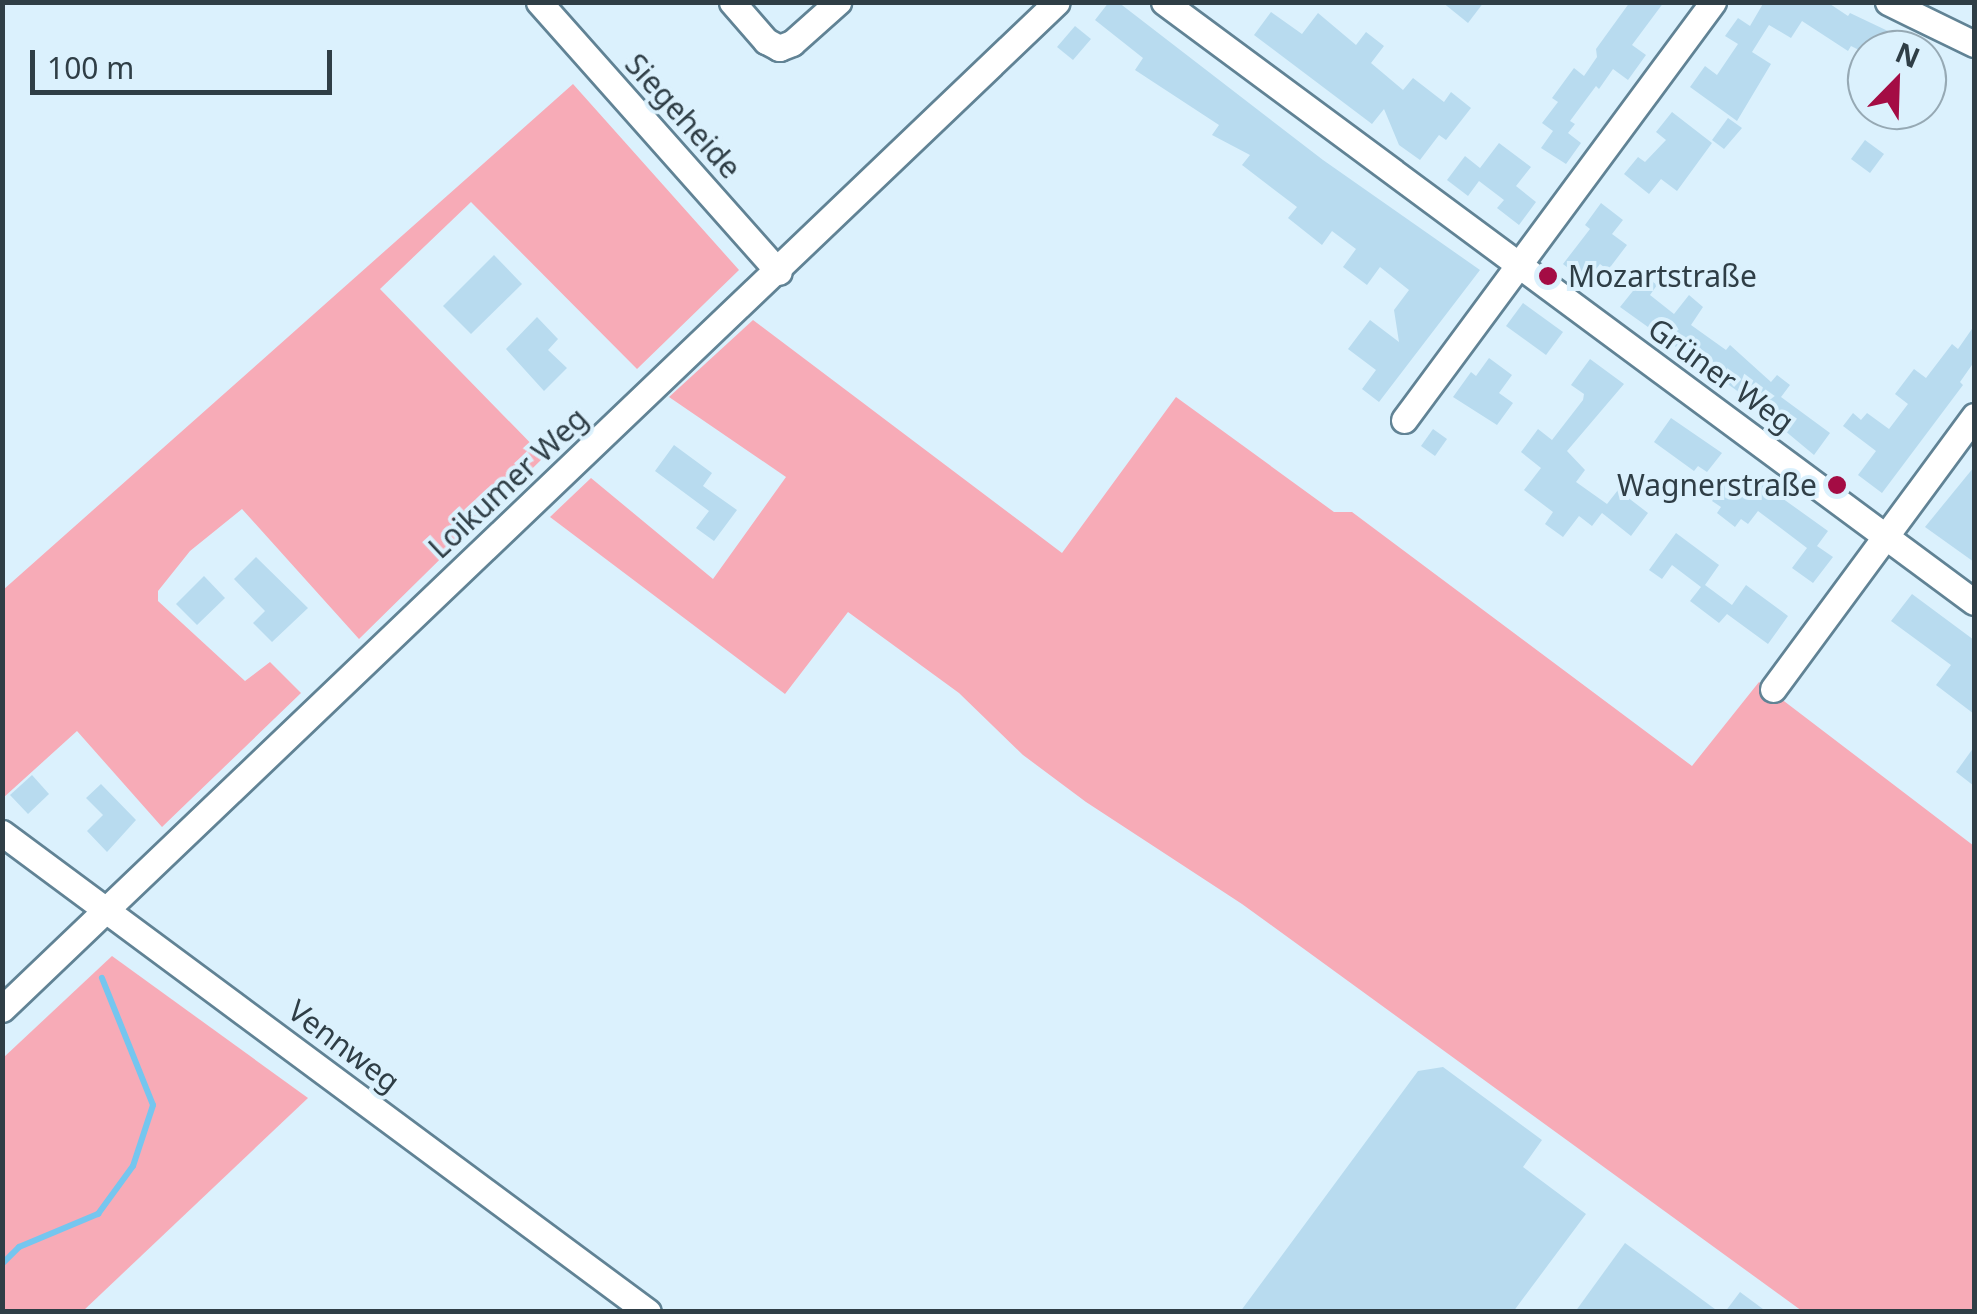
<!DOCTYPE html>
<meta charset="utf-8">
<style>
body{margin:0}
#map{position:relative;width:1977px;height:1314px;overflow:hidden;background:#dbf1fd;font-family:"Noto Sans",sans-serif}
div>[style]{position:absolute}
.green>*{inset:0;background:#f7abb7}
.stream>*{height:6px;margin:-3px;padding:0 3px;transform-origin:3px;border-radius:3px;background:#75c6ef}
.building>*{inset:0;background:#b8dbef}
.roads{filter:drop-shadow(2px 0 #618395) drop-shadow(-2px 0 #618395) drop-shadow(0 2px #618395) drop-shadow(0 -2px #618395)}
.street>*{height:25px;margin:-12.5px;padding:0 12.5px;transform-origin:12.5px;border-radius:12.5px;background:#fff}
.dots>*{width:28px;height:28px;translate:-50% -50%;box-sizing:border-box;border:5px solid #dbf1fd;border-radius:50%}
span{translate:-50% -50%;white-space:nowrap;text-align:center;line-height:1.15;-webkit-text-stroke:8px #dbf1fd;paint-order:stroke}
.street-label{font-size:30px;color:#2f3e46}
.poi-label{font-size:30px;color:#2f3e46}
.left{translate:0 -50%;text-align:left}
.right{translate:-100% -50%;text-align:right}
.frame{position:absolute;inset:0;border:5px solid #2f3e46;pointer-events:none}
.north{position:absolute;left:1847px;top:30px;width:100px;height:100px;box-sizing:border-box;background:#dbf1fd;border:2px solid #96a9b4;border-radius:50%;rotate:23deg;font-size:28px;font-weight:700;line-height:40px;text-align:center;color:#2f3e46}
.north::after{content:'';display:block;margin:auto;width:35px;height:45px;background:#a40c44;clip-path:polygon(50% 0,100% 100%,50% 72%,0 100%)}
.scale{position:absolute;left:30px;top:50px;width:302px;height:45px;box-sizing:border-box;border:5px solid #2f3e46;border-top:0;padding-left:12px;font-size:30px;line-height:35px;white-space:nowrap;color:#2f3e46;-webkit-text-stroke:8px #dbf1fd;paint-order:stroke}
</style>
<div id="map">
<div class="green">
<i style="clip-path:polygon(573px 84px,739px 270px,637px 369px,471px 202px,380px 289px,544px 457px,359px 639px,242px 509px,190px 551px,158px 591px,158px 601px,245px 681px,270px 662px,301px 693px,162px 827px,77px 731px,3px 798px,3px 590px)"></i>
<i style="clip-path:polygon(753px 320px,1062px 553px,1176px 397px,1334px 512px,1352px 512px,1692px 766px,1759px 682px,1974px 846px,1974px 1311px,1802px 1311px,1242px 904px,1086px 802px,1023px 755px,959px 693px,848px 612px,785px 694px,550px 517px,591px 478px,713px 579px,786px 477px,669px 397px)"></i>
<i style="clip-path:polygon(112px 956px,308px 1098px,83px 1311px,3px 1311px,3px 1058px)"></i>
</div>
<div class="stream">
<i style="left:2px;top:1264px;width:24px;rotate:-45deg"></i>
<i style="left:19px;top:1247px;width:86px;rotate:-22.7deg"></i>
<i style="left:98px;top:1214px;width:59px;rotate:-53.9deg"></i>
<i style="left:133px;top:1166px;width:64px;rotate:-71.8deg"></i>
<i style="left:153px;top:1105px;width:137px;rotate:-111.9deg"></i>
</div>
<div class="building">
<i style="clip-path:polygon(1109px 2px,1118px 2px,1323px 160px,1480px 270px,1379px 402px,1362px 389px,1376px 370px,1348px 349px,1370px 320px,1399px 342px,1394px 310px,1409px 290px,1380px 267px,1367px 285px,1343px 267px,1356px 249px,1332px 231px,1322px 245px,1288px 218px,1297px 207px,1242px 165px,1250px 155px,1212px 135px,1219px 125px,1135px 70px,1143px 58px,1095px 20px)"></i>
<i style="clip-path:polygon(1442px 2px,1484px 2px,1468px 23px)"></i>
<i style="clip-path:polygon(1630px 2px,1664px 2px,1632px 45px,1646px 55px,1628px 80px,1613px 69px,1599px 89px,1596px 86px,1570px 121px,1575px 124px,1568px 133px,1581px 143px,1566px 164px,1541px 148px,1553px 131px,1542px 123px,1558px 102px,1552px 98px,1574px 68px,1584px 76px,1597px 57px,1596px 49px)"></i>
<i style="clip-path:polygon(1764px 2px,1827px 2px,1848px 16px,1850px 13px,1928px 50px,1859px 50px,1851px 46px,1848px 51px,1802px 21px,1791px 38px,1769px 25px,1752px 52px,1771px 64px,1737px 121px,1690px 87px,1705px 66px,1717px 75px,1738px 44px,1725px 36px,1738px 18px,1750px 26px)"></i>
<i style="clip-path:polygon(1271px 12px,1302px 34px,1318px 13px,1356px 45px,1366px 32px,1384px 46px,1371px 63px,1403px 90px,1413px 78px,1444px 102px,1451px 92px,1471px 108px,1446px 140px,1439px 135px,1420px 160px,1399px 145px,1384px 109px,1372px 124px,1254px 35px)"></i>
<i style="clip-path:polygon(1075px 26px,1091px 39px,1073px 60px,1057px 47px)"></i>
<i style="clip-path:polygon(1672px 112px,1712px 143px,1677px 191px,1661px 179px,1649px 194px,1624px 174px,1638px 157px,1645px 162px,1666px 140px,1656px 132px)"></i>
<i style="clip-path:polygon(1728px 118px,1742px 128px,1724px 149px,1712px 140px)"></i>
<i style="clip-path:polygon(1865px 140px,1884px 154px,1870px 173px,1851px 159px)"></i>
<i style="clip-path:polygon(1499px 143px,1531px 167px,1516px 186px,1536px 202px,1519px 225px,1497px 208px,1504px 200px,1479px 181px,1468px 196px,1447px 180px,1465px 156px,1480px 168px)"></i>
<i style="clip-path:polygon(1601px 203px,1623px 220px,1612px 234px,1627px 245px,1608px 270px,1600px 264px,1586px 282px,1563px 264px,1590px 229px,1585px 225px)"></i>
<i style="clip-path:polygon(494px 255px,522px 284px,471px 334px,443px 306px)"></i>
<i style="clip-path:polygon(1645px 276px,1657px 285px,1650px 295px,1674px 314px,1689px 295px,1703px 307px,1691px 325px,1726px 350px,1730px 345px,1771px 382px,1777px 375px,1790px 385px,1781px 397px,1830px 433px,1814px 455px,1736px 390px,1620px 307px)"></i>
<i style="clip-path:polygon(1523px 303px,1563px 332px,1546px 355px,1506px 326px)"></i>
<i style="clip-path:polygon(537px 317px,558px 339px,548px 350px,567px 368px,544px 391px,506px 349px)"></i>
<i style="clip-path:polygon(1974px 326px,1974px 362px,1960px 382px,1963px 385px,1882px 493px,1858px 475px,1876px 451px,1843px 426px,1853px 413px,1861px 420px,1867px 413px,1889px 429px,1908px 404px,1895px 394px,1914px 369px,1926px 378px,1952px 344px,1958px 349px)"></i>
<i style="clip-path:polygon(1489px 358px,1512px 375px,1499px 393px,1513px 403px,1497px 425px,1453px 397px,1471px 372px,1476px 376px)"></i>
<i style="clip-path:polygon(1590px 359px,1624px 384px,1567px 451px,1585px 470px,1576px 482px,1607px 504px,1618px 490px,1648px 513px,1631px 536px,1602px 513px,1592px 526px,1579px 516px,1563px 537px,1545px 524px,1553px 512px,1524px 490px,1541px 468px,1521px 452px,1538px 429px,1552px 440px,1583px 400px,1584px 394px,1571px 385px)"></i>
<i style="clip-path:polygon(1671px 418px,1722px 453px,1707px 472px,1698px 466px,1694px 471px,1654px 442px)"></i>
<i style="clip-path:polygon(1433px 429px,1447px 439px,1435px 456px,1421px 446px)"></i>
<i style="clip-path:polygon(674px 445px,712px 473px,703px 486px,737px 510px,714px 541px,696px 528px,709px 511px,655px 471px)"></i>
<i style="clip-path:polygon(1974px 467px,1974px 562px,1925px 527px)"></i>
<i style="clip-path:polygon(1728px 479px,1751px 496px,1761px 483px,1828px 531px,1817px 546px,1833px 557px,1813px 583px,1792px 568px,1807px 548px,1758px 511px,1748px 524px,1741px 519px,1735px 527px,1717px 513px,1721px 507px,1712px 501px)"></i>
<i style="clip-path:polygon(1676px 533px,1719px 565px,1705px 585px,1732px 605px,1746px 585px,1788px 616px,1768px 644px,1727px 614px,1719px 623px,1690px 601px,1701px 587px,1672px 565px,1662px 579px,1649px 570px)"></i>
<i style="clip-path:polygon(256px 557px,308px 608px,272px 642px,253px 623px,265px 611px,234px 579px)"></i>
<i style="clip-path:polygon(204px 576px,225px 598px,197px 625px,176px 604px)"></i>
<i style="clip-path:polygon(1912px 594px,1974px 640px,1974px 714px,1936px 685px,1951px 665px,1891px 621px)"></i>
<i style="clip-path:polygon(1974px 747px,1974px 786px,1956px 772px)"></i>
<i style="clip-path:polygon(32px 775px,49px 794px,28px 814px,10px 795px)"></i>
<i style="clip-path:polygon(101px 784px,136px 820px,107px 852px,87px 831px,103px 815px,86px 798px)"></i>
<i style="clip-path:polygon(1443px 1067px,1542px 1140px,1523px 1167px,1586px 1214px,1513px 1312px,1240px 1312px,1418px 1071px)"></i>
<i style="clip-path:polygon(1625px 1243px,1719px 1312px,1575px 1312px)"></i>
<i style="clip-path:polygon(1740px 1292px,1767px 1312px,1725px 1312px)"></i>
</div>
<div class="roads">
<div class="street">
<i style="left:539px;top:2px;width:361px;rotate:48.4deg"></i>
<i style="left:732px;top:2px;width:52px;rotate:48.9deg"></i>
<i style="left:766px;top:41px;width:15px;rotate:28deg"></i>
<i style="left:779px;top:48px;width:14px;rotate:-21deg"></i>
<i style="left:792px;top:43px;width:62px;rotate:-41.7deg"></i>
<i style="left:1164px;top:2px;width:1008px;rotate:36.53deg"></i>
<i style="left:1888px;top:2px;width:96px;rotate:26deg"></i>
<i style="left:1404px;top:420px;width:520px;rotate:-53.53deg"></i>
<i style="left:1773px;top:689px;width:339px;rotate:-53.6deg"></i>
<i style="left:2px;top:833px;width:804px;rotate:36.56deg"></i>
<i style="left:2px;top:1009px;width:1458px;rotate:-43.67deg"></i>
</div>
</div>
<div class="dots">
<i style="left:1548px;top:276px;background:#a40c44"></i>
<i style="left:1837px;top:485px;background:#a40c44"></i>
</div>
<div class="street-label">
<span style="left:683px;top:116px;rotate:48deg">Siegeheide</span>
<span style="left:1721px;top:375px;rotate:36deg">Grüner Weg</span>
<span style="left:508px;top:483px;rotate:-43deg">Loikumer Weg</span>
<span style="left:344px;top:1046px;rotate:37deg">Vennweg</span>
</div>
<div class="poi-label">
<span class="left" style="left:1568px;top:276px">Mozartstraße</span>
<span class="right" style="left:1817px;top:485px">Wagnerstraße</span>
</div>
<div class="frame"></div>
<div class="north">N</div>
<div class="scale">100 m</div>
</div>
